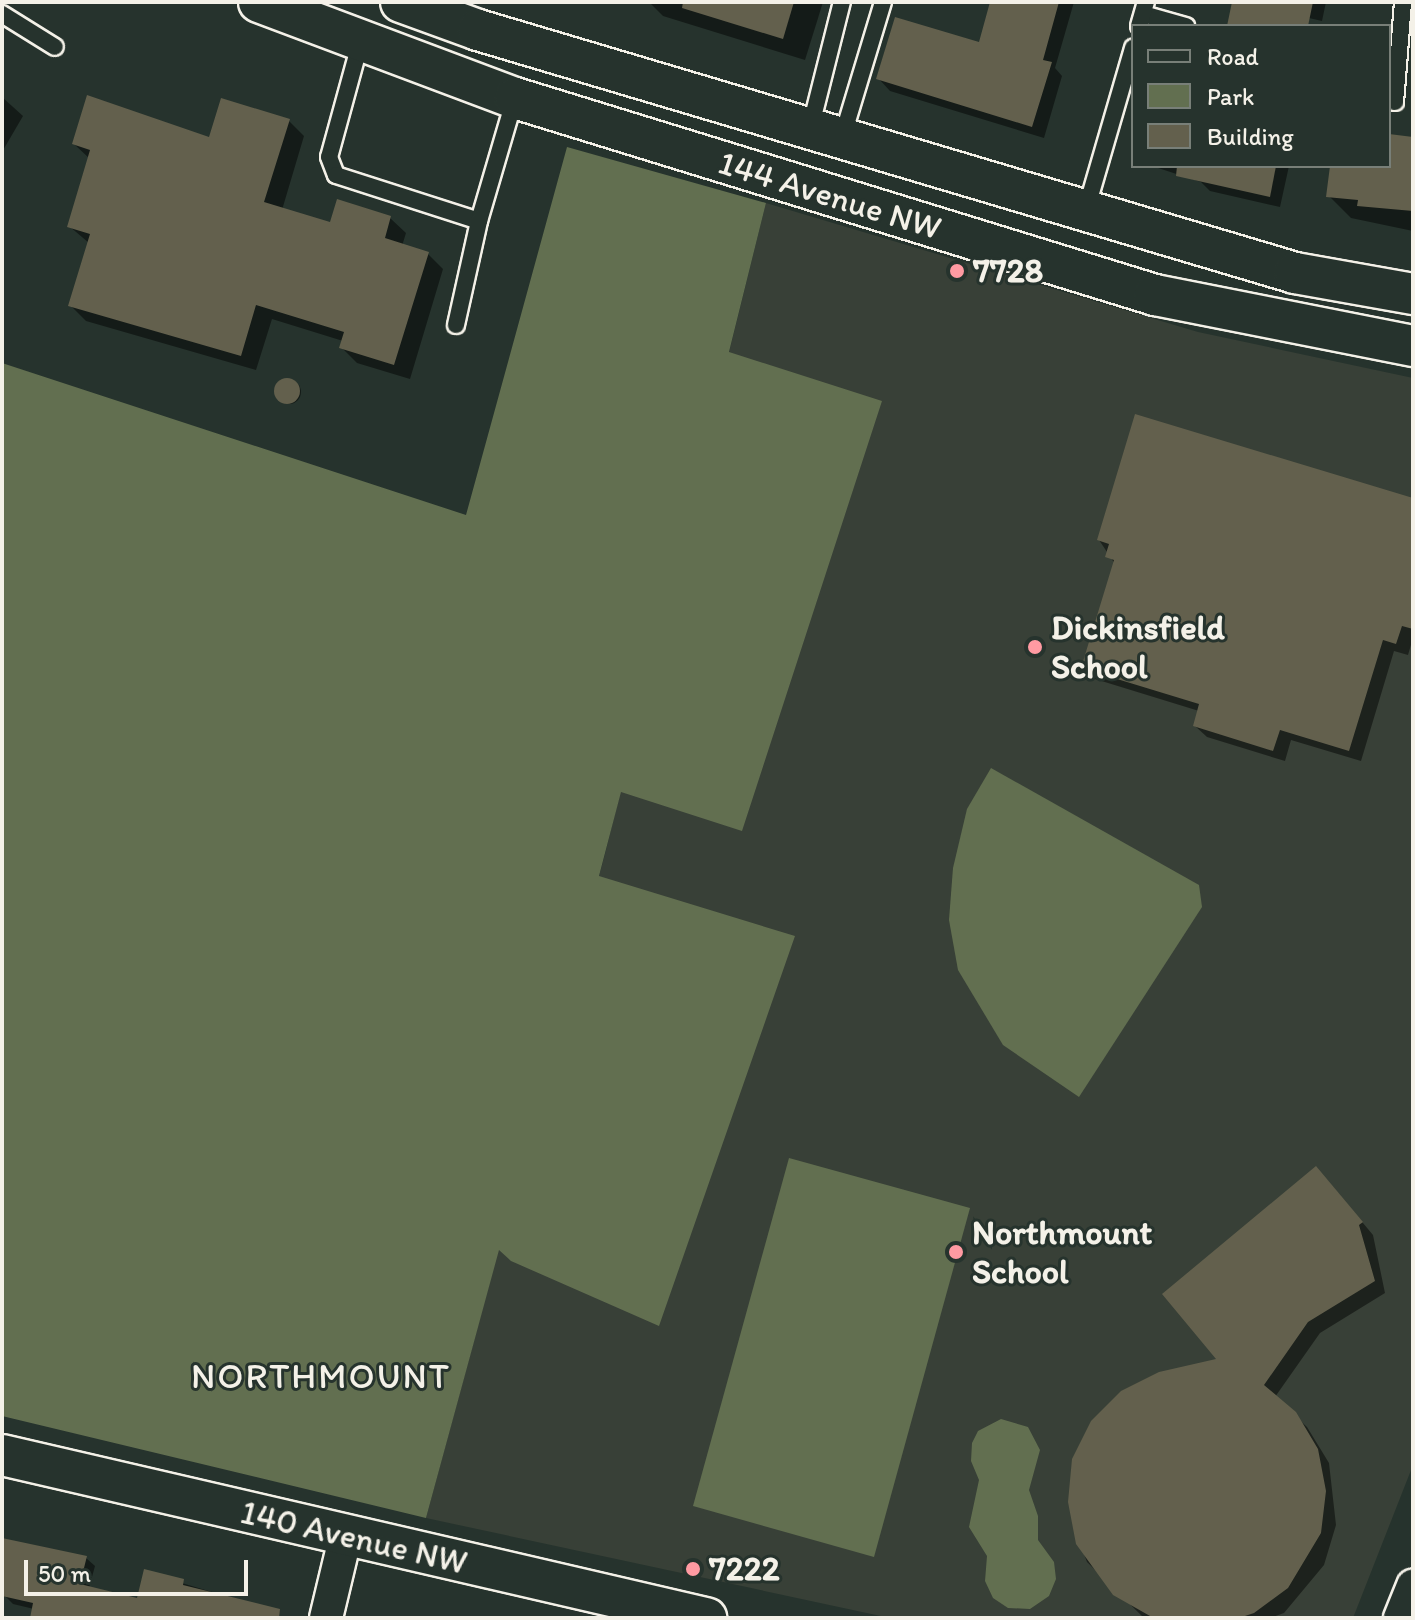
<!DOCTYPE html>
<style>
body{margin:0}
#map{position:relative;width:1415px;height:1620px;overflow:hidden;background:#26332d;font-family:Itim,sans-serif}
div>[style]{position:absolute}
.built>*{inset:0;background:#384037}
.green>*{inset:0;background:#626f50}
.shadow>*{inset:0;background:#0007}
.round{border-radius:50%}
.building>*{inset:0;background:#63604d}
.roads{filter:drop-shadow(2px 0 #f4f1e8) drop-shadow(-2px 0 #f4f1e8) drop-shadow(0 2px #f4f1e8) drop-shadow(0 -2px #f4f1e8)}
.service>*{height:16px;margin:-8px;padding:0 8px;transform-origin:8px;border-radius:8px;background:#26332d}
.minor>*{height:32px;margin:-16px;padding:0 16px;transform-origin:16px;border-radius:16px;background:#26332d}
.tertiary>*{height:40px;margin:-20px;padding:0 20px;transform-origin:20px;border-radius:20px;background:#26332d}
.dots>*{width:22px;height:22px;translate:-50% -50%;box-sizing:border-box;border:4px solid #26332d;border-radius:50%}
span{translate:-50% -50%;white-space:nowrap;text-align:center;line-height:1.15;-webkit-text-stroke:6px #26332d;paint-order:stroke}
.street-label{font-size:34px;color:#f4f1e8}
.poi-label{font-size:34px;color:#f4f1e8;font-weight:700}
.left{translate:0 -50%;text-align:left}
.neighbourhood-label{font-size:36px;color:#f4f1e8;letter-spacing:2px}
.frame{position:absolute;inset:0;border:4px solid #f4f1e8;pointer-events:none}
.legend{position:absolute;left:1131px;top:24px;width:260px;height:144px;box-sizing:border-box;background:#26332d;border:2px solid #787f78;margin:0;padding:10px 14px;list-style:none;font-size:24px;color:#f4f1e8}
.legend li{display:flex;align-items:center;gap:16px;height:40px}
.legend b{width:40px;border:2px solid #787f78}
.scale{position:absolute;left:24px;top:1560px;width:224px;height:36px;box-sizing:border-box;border:4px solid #f4f1e8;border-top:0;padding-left:10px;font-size:24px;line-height:28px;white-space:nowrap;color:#f4f1e8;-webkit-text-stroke:6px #26332d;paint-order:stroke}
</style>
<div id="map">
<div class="built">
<i style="clip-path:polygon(766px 203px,1198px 332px,1413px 378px,1413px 1465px,1353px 1618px,890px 1618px,426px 1518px,605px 854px)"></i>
</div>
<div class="green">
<i style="clip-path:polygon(567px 147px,766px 203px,729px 352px,882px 401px,742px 831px,621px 792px,599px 876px,795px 936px,659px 1326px,511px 1261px,499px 1250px,426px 1518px,2px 1416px,2px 363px,466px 515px)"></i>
<i style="clip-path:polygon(991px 768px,1199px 885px,1202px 907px,1079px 1097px,1003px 1045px,958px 970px,949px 920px,953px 868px,967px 809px)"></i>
<i style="clip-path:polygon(789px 1158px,970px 1208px,874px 1557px,693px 1506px)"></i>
<i style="clip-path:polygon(1001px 1419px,1028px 1427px,1040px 1450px,1029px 1490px,1038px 1516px,1038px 1540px,1054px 1562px,1056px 1579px,1049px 1596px,1030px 1609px,1008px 1608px,993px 1598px,985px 1581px,987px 1556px,969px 1527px,979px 1480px,971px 1461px,972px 1443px,978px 1431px)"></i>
</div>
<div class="shadow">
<i style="clip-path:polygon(649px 2px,823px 2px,805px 60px,663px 16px)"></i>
<i style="clip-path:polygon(992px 2px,1074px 2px,1055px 68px,1062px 76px,1044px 138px,890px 91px,879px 79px,980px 44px)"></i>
<i style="clip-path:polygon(1234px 2px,1326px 2px,1322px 21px,1309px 18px,1307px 26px,1229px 26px)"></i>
<i style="clip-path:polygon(2px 97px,23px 116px,2px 152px)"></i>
<i style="clip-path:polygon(289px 121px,304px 136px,282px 210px,331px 225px,390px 218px,406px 233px,402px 246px,428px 254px,443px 269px,410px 379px,357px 363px,341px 347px,343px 341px,272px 319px,256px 370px,86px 321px,70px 305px,89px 243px,69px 226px,90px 159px,74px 144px,210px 139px)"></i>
<i style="clip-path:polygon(1389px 136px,1413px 139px,1413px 231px,1351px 218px,1329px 196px,1332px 166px,1389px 166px)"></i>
<i style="clip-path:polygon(1152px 166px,1289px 166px,1280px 207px,1210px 191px,1201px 182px)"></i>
<i class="round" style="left:277px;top:380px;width:24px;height:24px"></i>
<i style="clip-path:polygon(1413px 501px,1413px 638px,1408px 655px,1394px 651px,1361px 761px,1291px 740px,1285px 761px,1207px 737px,1195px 726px,1199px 711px,1095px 679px,1084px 668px,1115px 564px,1099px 540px)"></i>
<i style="clip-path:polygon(1327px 1180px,1373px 1235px,1385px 1293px,1320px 1333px,1275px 1397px,1307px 1427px,1329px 1463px,1336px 1525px,1324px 1565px,1284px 1613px,1270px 1618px,1144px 1618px,1087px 1562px,1072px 1522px,1220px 1361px)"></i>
<i style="clip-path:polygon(2px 1539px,86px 1558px,95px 1566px,89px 1588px,138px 1601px,145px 1572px,242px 1601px,248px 1618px,32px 1618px,34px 1609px,13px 1604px,5px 1596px)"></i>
</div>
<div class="building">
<i style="clip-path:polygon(683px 2px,794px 2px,783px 39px,682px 8px)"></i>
<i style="clip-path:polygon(990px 2px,1059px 2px,1043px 60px,1052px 62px,1032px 127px,876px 79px,895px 17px,979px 42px)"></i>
<i style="clip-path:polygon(1232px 2px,1313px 2px,1308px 26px,1227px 26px)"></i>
<i style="clip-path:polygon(87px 95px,209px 137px,221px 98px,290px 119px,264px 202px,330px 222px,337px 199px,391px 216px,385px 238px,429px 252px,394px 365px,339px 348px,344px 332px,256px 305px,241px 356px,68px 306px,90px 234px,67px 227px,90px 150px,72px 144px)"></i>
<i style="clip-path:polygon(1389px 134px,1413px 137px,1413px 211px,1357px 206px,1358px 200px,1326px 197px,1330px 166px,1389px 166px)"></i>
<i style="clip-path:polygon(1177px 166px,1276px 166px,1270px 197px,1176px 176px)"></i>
<i class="round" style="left:274px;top:378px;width:26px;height:26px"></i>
<i style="clip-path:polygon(1135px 414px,1413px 498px,1413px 629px,1402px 626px,1396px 644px,1383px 640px,1349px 751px,1280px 730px,1273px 751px,1193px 726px,1199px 704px,1081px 668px,1114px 560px,1105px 557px,1109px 544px,1097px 540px)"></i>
<i style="clip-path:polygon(1316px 1166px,1363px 1222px,1359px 1225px,1375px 1281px,1308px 1322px,1264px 1385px,1296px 1412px,1318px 1449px,1326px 1491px,1321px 1533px,1288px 1588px,1254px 1613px,1239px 1618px,1150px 1616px,1113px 1595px,1076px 1544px,1068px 1502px,1072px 1459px,1091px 1421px,1121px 1391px,1159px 1372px,1216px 1359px,1162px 1294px)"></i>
<i style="clip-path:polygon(2px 1538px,87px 1556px,80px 1584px,137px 1598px,144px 1569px,184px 1579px,183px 1585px,280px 1609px,279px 1618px,30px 1618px,33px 1603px,2px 1596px)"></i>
</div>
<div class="roads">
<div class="service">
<i style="left:2px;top:14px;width:62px;rotate:31.9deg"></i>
<i style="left:1143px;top:14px;width:45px;rotate:15.6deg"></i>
<i style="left:1139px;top:26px;width:25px;rotate:-74deg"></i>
<i style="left:360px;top:44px;width:117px;rotate:105.3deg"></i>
<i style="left:329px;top:157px;width:19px;rotate:69deg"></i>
<i style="left:336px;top:175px;width:150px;rotate:17.8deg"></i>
<i style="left:479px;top:221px;width:128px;rotate:-73.7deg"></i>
<i style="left:1395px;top:102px;width:100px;rotate:-85.4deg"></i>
<i style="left:810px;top:129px;width:131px;rotate:-75.9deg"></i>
<i style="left:842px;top:138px;width:142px;rotate:-73.2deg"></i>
<i style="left:1086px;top:210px;width:169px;rotate:-73.8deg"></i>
<i style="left:456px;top:325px;width:107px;rotate:-77.5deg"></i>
</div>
<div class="minor">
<i style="left:326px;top:1618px;width:85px;rotate:-76.5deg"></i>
<i style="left:1400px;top:1618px;width:35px;rotate:-68deg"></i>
</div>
<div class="tertiary">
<i style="left:259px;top:2px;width:273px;rotate:20.6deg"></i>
<i style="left:515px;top:98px;width:670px;rotate:17.11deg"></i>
<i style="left:1155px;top:295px;width:263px;rotate:11.2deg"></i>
<i style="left:401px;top:2px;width:82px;rotate:20deg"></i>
<i style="left:478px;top:30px;width:852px;rotate:16.56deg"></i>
<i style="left:1295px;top:273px;width:120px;rotate:10.1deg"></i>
<i style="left:2px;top:1455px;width:723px;rotate:13.04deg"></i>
</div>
</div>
<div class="dots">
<i style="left:957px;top:271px;background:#ff9aa2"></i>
<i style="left:1035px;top:647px;background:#ff9aa2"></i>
<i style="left:956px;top:1252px;background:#ff9aa2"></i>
<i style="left:693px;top:1569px;background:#ff9aa2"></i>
</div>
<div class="street-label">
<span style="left:830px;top:195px;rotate:17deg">144 Avenue NW</span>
<span style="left:354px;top:1537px;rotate:13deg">140 Avenue NW</span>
</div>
<div class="poi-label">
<span class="left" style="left:973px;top:271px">7728</span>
<span class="left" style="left:1051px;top:647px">Dickinsfield<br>School</span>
<span class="left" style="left:972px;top:1252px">Northmount<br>School</span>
<span class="left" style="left:709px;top:1569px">7222</span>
</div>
<div class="neighbourhood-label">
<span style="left:321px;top:1376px">NORTHMOUNT</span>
</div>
<div class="frame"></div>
<ul class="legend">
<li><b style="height:10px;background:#26332d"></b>Road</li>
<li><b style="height:22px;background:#626f50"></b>Park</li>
<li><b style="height:22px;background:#63604d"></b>Building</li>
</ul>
<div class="scale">50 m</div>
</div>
